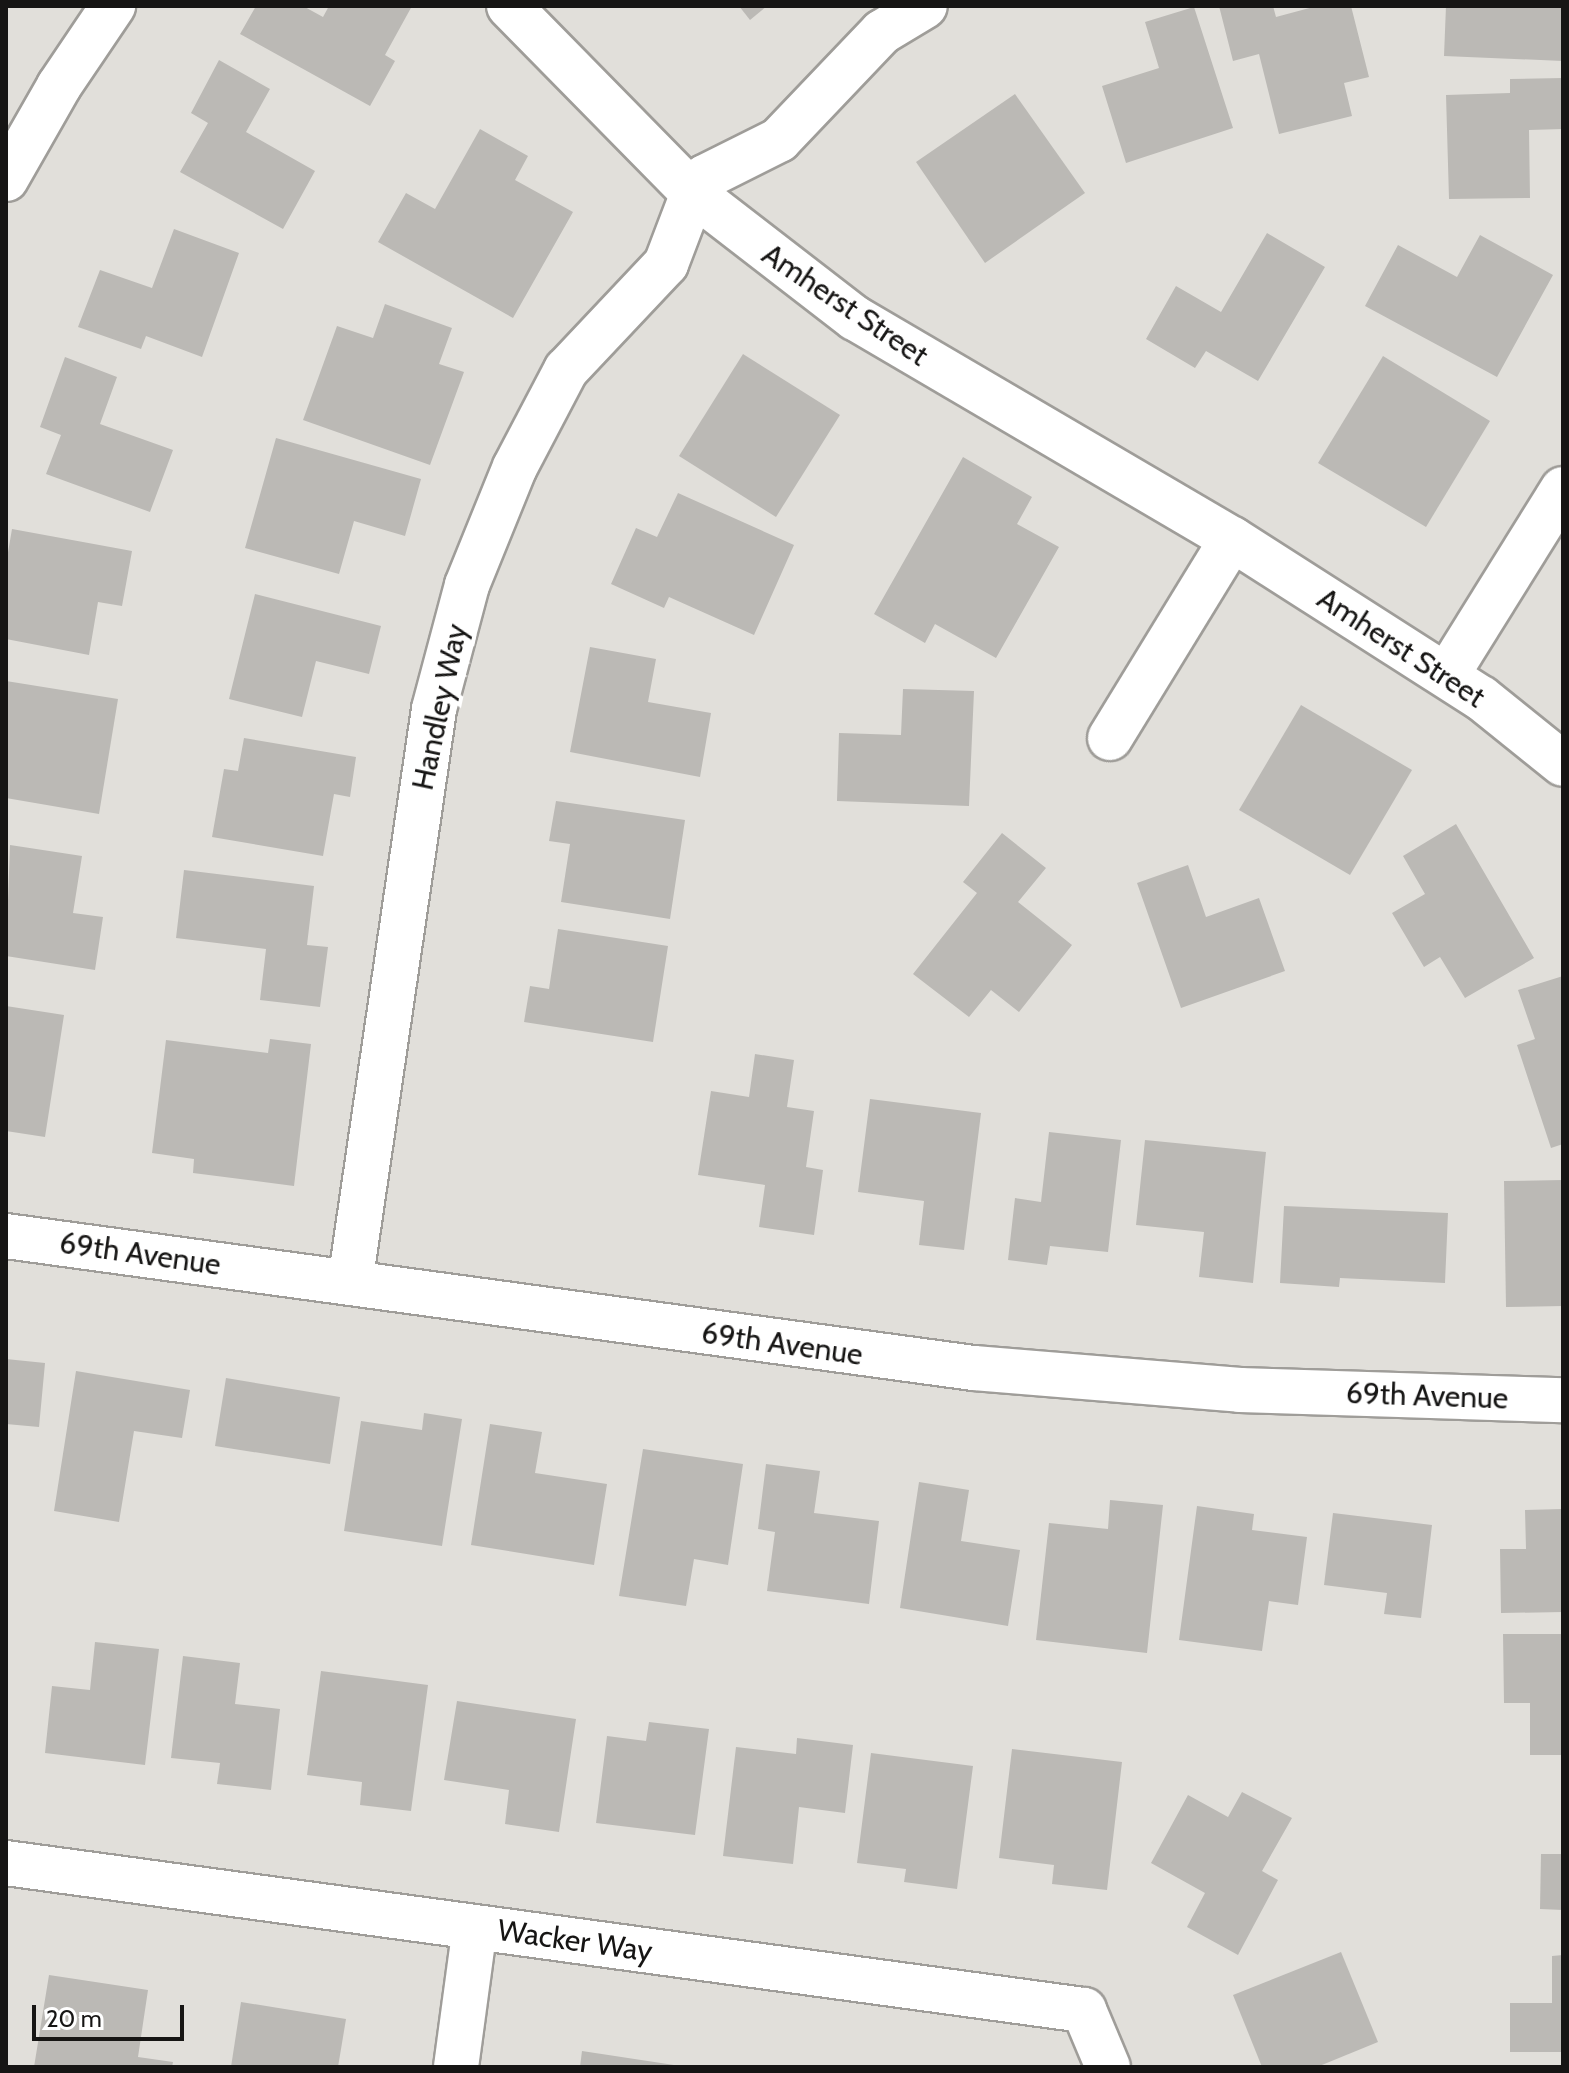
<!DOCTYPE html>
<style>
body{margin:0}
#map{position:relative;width:1569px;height:2073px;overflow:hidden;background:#e1dfda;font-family:Cabin,sans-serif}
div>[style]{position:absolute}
.building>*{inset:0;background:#bbb9b5}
.roads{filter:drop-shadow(2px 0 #9f9d99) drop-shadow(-2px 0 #9f9d99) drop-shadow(0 2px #9f9d99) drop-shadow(0 -2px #9f9d99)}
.minor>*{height:44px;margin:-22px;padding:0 22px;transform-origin:22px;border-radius:22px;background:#fff}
.tertiary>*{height:44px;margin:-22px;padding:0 22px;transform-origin:22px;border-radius:22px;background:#fff}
span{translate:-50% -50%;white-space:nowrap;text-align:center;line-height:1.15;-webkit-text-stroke:8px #fff;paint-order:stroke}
.street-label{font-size:30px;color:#161514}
.frame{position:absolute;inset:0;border:8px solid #161514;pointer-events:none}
.scale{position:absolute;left:32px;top:2005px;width:152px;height:36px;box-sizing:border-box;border:4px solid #161514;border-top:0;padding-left:10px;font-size:24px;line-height:28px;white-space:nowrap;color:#161514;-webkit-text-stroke:6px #fff;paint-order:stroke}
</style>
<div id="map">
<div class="building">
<i style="clip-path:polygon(256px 6px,303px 6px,323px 17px,329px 6px,412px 6px,385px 55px,395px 61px,370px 106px,240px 34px)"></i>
<i style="clip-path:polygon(739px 6px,767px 6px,750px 20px)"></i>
<i style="clip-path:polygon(1219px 6px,1273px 6px,1276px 17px,1317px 6px,1351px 6px,1369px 77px,1344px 83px,1352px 116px,1279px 134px,1259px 54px,1233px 61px)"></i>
<i style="clip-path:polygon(1446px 6px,1563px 6px,1563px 61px,1444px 56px)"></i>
<i style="clip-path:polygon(1194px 7px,1233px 128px,1126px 163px,1102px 86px,1159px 68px,1145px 22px)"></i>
<i style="clip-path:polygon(219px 60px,270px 89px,246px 132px,315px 171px,283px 229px,180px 172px,208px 123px,191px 113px)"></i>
<i style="clip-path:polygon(1563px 78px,1563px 129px,1529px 130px,1530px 198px,1449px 199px,1446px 95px,1510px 93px,1510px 79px)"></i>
<i style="clip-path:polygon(1015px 94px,1085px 193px,985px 263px,916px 162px)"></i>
<i style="clip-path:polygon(480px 129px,528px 156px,515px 180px,573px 212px,513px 318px,378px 242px,406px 193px,435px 209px)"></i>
<i style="clip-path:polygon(174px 229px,239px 253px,202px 357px,146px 336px,141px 349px,78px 327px,100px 270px,152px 288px)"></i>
<i style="clip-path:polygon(1267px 233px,1325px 267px,1258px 381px,1206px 351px,1195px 368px,1146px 339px,1176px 286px,1221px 312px)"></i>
<i style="clip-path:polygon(1480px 235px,1553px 275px,1497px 377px,1365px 306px,1398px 245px,1457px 277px)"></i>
<i style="clip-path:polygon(385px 304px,452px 328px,439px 364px,464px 372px,430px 465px,303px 420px,337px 326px,373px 338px)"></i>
<i style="clip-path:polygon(743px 354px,840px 415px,776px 517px,679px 456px)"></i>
<i style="clip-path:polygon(1383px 356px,1490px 421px,1426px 527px,1318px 463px)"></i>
<i style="clip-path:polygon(65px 357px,117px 377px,100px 424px,173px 450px,150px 512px,46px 474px,61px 435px,40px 427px)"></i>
<i style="clip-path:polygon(276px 438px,421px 479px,405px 536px,354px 521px,339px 574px,245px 548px)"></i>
<i style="clip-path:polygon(963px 457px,1032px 497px,1017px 524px,1059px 547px,996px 658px,935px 624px,925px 643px,874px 614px)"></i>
<i style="clip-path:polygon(678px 493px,794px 545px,754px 635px,669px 597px,664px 608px,611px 584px,636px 528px,657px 537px)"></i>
<i style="clip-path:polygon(12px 529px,132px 551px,122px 606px,98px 602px,89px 655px,6px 639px,6px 564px)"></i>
<i style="clip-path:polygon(255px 594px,381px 626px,369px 674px,316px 661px,302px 717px,229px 699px)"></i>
<i style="clip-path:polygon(590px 647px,656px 659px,648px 702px,711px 713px,700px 777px,570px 752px)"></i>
<i style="clip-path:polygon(6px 681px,118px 699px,99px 814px,6px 798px)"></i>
<i style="clip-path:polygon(903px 689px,974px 691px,969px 806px,837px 801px,839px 733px,901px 735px)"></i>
<i style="clip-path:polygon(1301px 705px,1412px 770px,1350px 875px,1239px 810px)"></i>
<i style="clip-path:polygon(244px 738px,356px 757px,350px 797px,334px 794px,323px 856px,212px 837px,224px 769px,238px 771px)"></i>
<i style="clip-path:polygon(556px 801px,685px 820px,670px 919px,561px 902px,570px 844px,549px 841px)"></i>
<i style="clip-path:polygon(1456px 824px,1534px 958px,1465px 998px,1440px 957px,1424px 967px,1392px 913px,1425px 894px,1403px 856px)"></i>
<i style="clip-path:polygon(1002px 833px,1046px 868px,1018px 902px,1072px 945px,1019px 1012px,991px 990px,969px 1017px,913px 974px,977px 893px,963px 882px)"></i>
<i style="clip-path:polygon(10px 845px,82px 856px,73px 913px,103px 917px,95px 970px,6px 956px)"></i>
<i style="clip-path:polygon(1188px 865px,1206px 917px,1259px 898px,1285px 971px,1181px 1008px,1137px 883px)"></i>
<i style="clip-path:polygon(184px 870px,314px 886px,307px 945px,328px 947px,320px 1007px,260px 1000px,266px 949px,176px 938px)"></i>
<i style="clip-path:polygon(558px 929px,668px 946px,653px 1042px,524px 1022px,530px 986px,549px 989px)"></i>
<i style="clip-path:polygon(1563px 976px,1563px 1144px,1551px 1148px,1517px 1045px,1535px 1039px,1518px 990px)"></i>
<i style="clip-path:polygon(6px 1006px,64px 1015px,45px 1137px,6px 1131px)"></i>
<i style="clip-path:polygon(270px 1039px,311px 1044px,294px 1186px,193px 1173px,194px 1159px,152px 1153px,166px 1040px,268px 1053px)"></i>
<i style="clip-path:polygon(755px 1054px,794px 1060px,787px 1107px,814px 1111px,806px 1167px,823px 1170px,814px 1235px,759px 1227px,765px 1185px,698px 1175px,711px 1091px,749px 1097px)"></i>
<i style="clip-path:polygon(870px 1099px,981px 1113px,964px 1250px,919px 1245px,924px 1201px,858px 1192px)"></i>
<i style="clip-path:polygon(1049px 1132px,1121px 1140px,1108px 1252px,1050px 1246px,1047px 1265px,1008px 1260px,1015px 1198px,1041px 1202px)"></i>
<i style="clip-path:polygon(1145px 1140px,1266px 1152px,1253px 1283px,1199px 1277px,1204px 1232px,1136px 1225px)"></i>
<i style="clip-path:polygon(1563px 1180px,1563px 1306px,1506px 1307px,1504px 1181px)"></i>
<i style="clip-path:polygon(1284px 1206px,1448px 1213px,1445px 1283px,1340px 1278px,1339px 1287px,1280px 1283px)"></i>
<i style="clip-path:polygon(6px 1359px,45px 1363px,39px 1427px,6px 1424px)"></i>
<i style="clip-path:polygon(76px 1371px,190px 1390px,182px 1438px,134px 1431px,119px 1522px,54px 1511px)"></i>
<i style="clip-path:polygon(226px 1378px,340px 1397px,330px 1464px,215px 1446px)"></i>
<i style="clip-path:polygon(424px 1413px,462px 1419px,442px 1546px,344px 1531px,361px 1421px,422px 1430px)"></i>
<i style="clip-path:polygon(490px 1424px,542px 1432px,535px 1473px,607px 1484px,594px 1565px,471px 1545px)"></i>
<i style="clip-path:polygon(643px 1449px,743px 1464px,728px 1565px,694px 1559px,686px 1606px,619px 1596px)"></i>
<i style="clip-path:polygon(766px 1464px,820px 1471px,814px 1513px,879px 1521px,869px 1604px,767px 1591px,775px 1532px,758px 1529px)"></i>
<i style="clip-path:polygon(919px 1482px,969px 1490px,961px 1541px,1020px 1550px,1008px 1626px,900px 1608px)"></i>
<i style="clip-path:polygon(1110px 1500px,1163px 1505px,1147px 1653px,1036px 1640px,1049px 1523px,1108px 1529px)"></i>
<i style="clip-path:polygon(1197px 1506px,1254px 1514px,1252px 1530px,1307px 1537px,1298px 1605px,1269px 1601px,1262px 1651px,1179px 1640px)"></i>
<i style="clip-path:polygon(1563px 1509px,1563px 1612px,1501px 1613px,1500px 1549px,1526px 1549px,1525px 1510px)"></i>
<i style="clip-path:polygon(1333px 1513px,1432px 1525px,1421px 1618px,1384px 1614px,1387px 1593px,1324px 1585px)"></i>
<i style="clip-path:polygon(1503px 1634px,1563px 1634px,1563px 1755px,1530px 1755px,1530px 1703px,1504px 1703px)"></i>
<i style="clip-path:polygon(95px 1642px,159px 1649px,145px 1765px,45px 1753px,52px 1686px,90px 1690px)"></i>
<i style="clip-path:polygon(183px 1656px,240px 1663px,235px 1704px,280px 1709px,271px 1790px,217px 1784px,220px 1763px,171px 1758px)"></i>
<i style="clip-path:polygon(321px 1671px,428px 1685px,411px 1811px,360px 1805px,362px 1782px,307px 1775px)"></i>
<i style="clip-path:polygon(457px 1701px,576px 1719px,559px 1832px,505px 1824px,509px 1790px,444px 1780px)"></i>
<i style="clip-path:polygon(649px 1722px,709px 1729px,695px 1835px,596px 1823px,607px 1736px,646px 1741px)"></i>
<i style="clip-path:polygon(797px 1738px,853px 1745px,845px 1813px,799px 1807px,793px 1864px,723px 1856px,736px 1747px,796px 1754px)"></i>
<i style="clip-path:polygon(1012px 1749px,1122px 1762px,1107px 1890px,1052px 1884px,1054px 1865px,999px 1858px)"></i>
<i style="clip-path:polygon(871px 1753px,973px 1766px,957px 1889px,904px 1882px,906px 1869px,857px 1863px)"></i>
<i style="clip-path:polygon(1242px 1792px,1292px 1818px,1262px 1871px,1278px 1880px,1238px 1955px,1187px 1927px,1205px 1893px,1151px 1863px,1188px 1795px,1228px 1817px)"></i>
<i style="clip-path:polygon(1541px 1854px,1563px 1854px,1563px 1910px,1540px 1909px)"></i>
<i style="clip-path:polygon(1341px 1952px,1378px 2042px,1317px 2067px,1262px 2067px,1233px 1995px)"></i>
<i style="clip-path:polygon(1563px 1955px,1563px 2052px,1510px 2052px,1510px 2003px,1552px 2003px,1552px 1956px)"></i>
<i style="clip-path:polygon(49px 1975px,148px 1990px,138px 2057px,173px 2062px,172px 2067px,34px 2067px)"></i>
<i style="clip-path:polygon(241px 2002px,346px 2019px,338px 2067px,231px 2067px)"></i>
<i style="clip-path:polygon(582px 2051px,674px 2065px,674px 2067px,580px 2067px)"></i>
</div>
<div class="roads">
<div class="minor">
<i style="left:6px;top:179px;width:107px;rotate:-60.3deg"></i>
<i style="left:59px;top:86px;width:97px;rotate:-56deg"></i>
<i style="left:1447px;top:675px;width:219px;rotate:-58.1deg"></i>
<i style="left:1110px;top:738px;width:233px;rotate:-58.5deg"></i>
<i style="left:6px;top:1236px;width:977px;rotate:7.77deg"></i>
<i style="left:974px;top:1368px;width:267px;rotate:4.7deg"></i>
<i style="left:1240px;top:1390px;width:323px;rotate:1.8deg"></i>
<i style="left:350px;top:1283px;width:580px;rotate:-81.67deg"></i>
<i style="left:434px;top:709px;width:128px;rotate:-75.1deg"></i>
<i style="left:467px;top:585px;width:127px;rotate:-67.9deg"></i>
<i style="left:515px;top:467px;width:110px;rotate:-62.3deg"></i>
<i style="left:566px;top:370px;width:146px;rotate:-46.7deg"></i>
<i style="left:666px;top:264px;width:76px;rotate:-69.2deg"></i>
<i style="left:693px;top:193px;width:20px;rotate:-53deg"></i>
<i style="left:705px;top:177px;width:83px;rotate:-26.6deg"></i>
<i style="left:779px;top:140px;width:149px;rotate:-46.4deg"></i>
<i style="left:882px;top:32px;width:50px;rotate:-31.2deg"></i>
<i style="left:6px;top:1863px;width:1088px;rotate:7.77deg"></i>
<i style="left:1084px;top:2010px;width:62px;rotate:67.2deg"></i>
<i style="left:456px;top:2067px;width:141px;rotate:-82.3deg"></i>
</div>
<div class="tertiary">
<i style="left:509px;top:6px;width:262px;rotate:45.5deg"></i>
<i style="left:693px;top:193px;width:205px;rotate:37.7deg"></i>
<i style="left:855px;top:318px;width:437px;rotate:30.4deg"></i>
<i style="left:1232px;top:539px;width:295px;rotate:32.6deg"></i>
<i style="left:1481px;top:698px;width:105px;rotate:38.8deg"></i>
</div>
</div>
<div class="street-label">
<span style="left:845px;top:305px;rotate:34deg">Amherst Street</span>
<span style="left:1401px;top:648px;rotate:33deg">Amherst Street</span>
<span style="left:440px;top:707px;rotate:-78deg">Handley Way</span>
<span style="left:140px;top:1254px;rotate:8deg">69th Avenue</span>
<span style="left:782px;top:1344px;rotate:8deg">69th Avenue</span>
<span style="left:1427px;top:1396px;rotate:2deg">69th Avenue</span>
<span style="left:575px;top:1941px;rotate:8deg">Wacker Way</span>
</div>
<div class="frame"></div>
<div class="scale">20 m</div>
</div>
